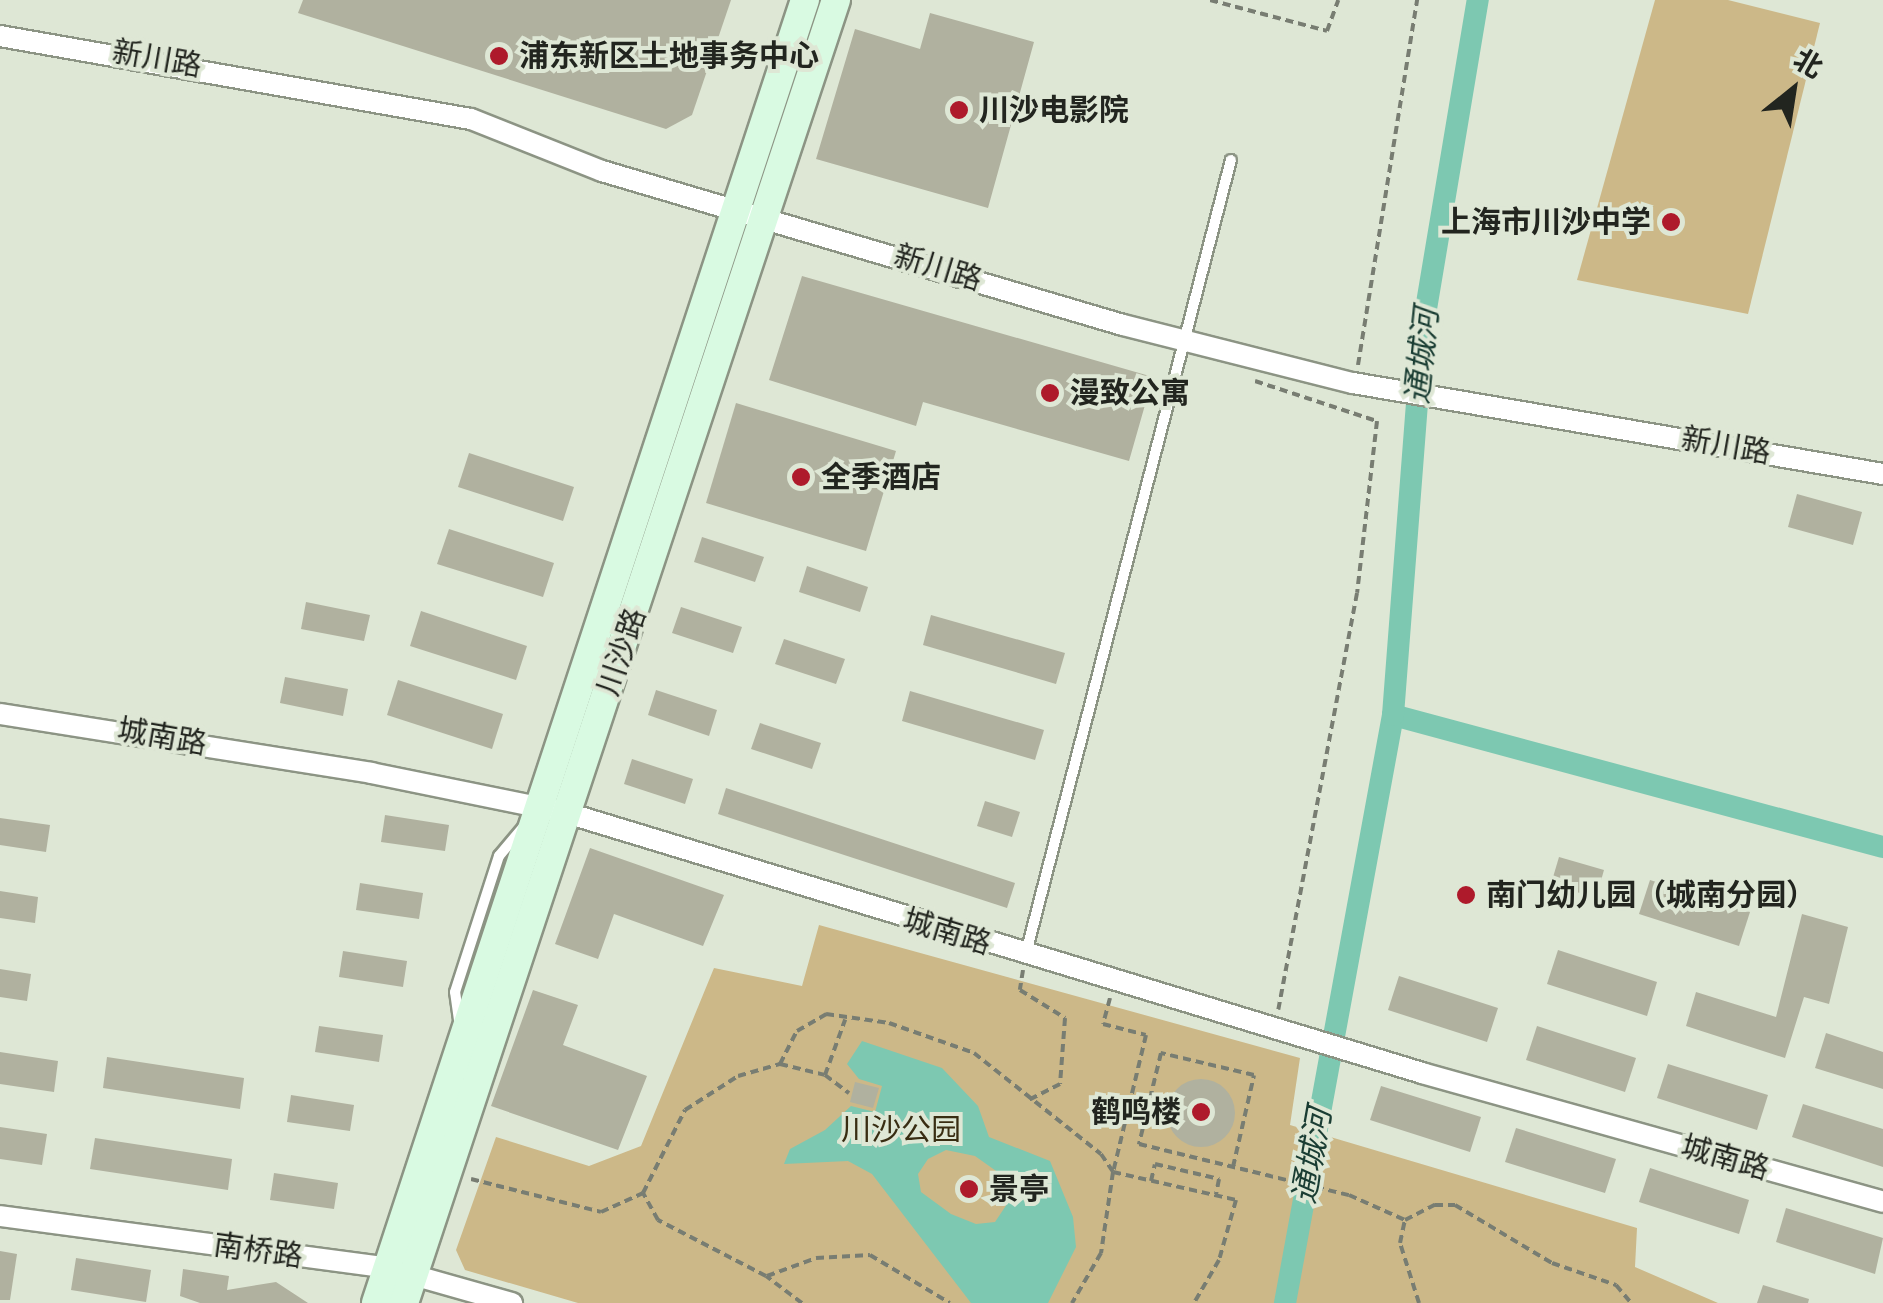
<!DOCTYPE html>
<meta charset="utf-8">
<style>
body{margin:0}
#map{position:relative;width:1883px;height:1303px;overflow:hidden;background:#dee7d5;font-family:"Work Sans","Noto Sans SC",sans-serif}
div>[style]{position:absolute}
.green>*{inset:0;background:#ccb888}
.water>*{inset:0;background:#7dc8b1}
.canal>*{height:22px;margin:-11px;padding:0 11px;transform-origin:11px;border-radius:11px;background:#7dc8b1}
.building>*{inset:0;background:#b0b19f}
.round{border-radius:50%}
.path>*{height:4px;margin-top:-2px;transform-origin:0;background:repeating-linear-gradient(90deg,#787d72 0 8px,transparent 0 13px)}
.roads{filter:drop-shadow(2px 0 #8c9484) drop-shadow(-2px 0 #8c9484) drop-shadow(0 2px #8c9484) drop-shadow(0 -2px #8c9484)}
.lane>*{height:10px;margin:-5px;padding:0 5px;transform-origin:5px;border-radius:5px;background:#fff}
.street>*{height:20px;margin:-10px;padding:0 10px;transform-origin:10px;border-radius:10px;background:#fff}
.secondary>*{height:28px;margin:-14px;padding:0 14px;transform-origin:14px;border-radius:14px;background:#d9fae2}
.dots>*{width:28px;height:28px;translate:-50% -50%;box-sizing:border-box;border:5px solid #dee7d5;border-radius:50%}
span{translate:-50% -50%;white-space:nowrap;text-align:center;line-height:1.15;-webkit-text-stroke:8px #dee7d5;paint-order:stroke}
.poi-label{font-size:30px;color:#22251f;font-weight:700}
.left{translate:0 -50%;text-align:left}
.right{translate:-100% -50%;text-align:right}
.street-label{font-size:30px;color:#22251f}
.park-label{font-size:30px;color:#382d12}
.water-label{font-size:32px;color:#1a3d33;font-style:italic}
.north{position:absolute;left:1743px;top:40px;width:100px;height:100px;-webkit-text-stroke:8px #dee7d5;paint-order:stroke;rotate:30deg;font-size:28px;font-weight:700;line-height:40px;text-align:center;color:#22251f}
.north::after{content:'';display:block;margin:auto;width:35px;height:45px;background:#22251f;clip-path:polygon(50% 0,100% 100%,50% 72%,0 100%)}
</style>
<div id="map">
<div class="green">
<i style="clip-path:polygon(1655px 0,1728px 0,1820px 23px,1748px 314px,1577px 280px)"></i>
<i style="clip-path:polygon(819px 925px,1300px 1058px,1290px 1125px,1637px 1228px,1635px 1267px,1718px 1303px,578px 1303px,465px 1270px,456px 1250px,496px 1137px,589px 1166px,641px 1146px,714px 968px,802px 986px)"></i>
</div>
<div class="water">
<i style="clip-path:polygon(evenodd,862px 1041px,942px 1068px,978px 1106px,989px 1137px,1050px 1161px,1073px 1217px,1076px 1247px,1048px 1303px,971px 1303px,872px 1174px,848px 1161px,784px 1164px,790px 1149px,825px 1130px,851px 1106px,875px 1112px,882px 1086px,859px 1079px,847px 1064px,862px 1041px,946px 1150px,975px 1156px,1006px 1178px,1013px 1195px,995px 1222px,976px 1224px,951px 1214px,921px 1192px,918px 1174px,928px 1159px,946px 1150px)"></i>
</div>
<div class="canal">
<i style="left:1393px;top:715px;width:507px;rotate:15.08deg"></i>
<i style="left:1285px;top:1303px;width:598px;rotate:-79.59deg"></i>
<i style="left:1393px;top:715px;width:389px;rotate:-85.6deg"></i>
<i style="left:1423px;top:327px;width:332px;rotate:-80.5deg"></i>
</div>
<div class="building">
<i style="clip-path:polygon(303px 0,731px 0,692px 115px,666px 129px,298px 13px)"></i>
<i style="clip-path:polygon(930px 13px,1034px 42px,988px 208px,816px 159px,855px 29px,920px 49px)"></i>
<i style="clip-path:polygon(802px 276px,1153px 377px,1129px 461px,923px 402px,916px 426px,769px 380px)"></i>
<i style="clip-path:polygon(736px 403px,896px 451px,866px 551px,706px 503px)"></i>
<i style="clip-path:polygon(469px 453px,574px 487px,563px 521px,458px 487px)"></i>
<i style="clip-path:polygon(1797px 494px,1862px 512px,1853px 545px,1788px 527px)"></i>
<i style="clip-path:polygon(449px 529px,554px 563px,543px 597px,437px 564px)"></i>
<i style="clip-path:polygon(702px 537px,764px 557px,755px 582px,694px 562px)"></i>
<i style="clip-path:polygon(807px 566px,868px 587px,860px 612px,799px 592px)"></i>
<i style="clip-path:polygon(306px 602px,370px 615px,364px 641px,301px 629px)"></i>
<i style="clip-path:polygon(681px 607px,742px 627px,733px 653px,672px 633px)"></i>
<i style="clip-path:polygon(421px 611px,527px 646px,516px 680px,410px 646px)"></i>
<i style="clip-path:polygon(931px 615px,1065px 653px,1056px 684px,923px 645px)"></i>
<i style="clip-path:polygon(784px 639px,845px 659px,836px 684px,775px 664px)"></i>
<i style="clip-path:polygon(285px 677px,348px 689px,343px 716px,280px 703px)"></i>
<i style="clip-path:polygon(398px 680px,503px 714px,492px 749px,387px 715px)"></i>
<i style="clip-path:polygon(656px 690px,717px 710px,709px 736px,648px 715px)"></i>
<i style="clip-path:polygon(910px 691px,1044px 730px,1035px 760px,902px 721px)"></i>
<i style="clip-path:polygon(760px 723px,821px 743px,812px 769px,751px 749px)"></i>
<i style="clip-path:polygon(632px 759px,693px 779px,685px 804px,624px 784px)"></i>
<i style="clip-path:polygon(726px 788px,1015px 883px,1007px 908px,718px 814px)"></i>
<i style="clip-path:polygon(985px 801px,1020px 812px,1012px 837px,977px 826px)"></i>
<i style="clip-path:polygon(385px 815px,449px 825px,445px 851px,381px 842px)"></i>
<i style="clip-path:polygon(0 818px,50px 825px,46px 852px,0 845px)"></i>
<i style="clip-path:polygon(590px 848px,724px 895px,703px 946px,614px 914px,598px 959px,555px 944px)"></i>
<i style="clip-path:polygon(1559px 857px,1604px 870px,1596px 898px,1551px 884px)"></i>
<i style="clip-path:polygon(1650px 880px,1750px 912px,1739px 946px,1639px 914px)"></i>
<i style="clip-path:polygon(360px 883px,423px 893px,419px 919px,356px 910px)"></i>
<i style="clip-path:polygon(0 891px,38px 897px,35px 923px,0 918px)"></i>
<i style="clip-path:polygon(1802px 914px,1848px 927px,1829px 1004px,1804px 997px,1785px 1058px,1686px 1026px,1696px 992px,1776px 1017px)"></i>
<i style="clip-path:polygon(1558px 950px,1657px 982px,1647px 1016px,1547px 984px)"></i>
<i style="clip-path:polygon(343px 951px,407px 961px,403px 987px,339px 977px)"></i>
<i style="clip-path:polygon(0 969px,31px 974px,27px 1001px,0 997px)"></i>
<i style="clip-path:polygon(1399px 976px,1498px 1008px,1487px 1042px,1388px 1010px)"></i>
<i style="clip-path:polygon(533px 990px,578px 1005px,563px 1045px,647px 1076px,618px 1150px,491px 1106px)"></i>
<i style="clip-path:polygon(319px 1026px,383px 1035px,379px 1062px,315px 1052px)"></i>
<i style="clip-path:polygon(1537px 1026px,1636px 1058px,1625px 1092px,1526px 1060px)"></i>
<i style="clip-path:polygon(1826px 1033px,1883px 1052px,1883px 1089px,1815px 1068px)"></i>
<i style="clip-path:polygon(0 1052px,58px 1061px,54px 1092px,0 1084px)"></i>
<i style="clip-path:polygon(107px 1057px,244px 1078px,240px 1109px,103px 1088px)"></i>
<i style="clip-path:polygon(1668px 1064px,1768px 1095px,1757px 1130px,1657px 1098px)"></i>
<i class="round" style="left:1167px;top:1079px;width:68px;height:68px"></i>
<i style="clip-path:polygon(855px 1082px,879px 1088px,873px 1108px,850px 1102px)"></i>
<i style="clip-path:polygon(1381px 1086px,1481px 1117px,1470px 1152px,1370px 1120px)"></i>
<i style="clip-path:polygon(291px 1095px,354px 1105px,350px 1131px,287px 1122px)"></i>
<i style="clip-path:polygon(1803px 1104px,1883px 1129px,1883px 1167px,1792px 1137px)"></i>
<i style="clip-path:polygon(0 1127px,47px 1134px,42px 1165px,0 1159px)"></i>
<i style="clip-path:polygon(1516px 1128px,1616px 1159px,1605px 1193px,1505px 1162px)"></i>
<i style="clip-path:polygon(95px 1138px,232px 1159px,228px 1190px,90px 1169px)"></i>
<i style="clip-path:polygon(1650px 1168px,1749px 1200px,1739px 1234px,1639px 1202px)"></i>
<i style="clip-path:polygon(274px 1173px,338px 1183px,334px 1209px,270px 1200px)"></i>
<i style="clip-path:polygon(1786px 1208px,1883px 1238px,1875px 1274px,1776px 1242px)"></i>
<i style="clip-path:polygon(0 1251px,17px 1254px,10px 1300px,0 1300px)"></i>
<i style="clip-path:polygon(76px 1258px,151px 1270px,146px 1302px,71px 1290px)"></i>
<i style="clip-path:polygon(183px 1269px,229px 1276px,227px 1290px,276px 1282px,308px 1303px,200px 1303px,180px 1296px)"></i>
<i style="clip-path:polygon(1763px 1285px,1809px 1299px,1808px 1303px,1757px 1303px)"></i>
</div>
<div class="path">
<i style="left:1210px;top:0;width:121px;rotate:14.8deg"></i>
<i style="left:1327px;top:31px;width:33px;rotate:-70deg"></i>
<i style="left:1358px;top:365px;width:370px;rotate:-80.8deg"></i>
<i style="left:1255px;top:381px;width:128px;rotate:18.2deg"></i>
<i style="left:1377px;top:421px;width:173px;rotate:96.6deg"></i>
<i style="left:1357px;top:593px;width:424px;rotate:100.7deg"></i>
<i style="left:1023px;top:970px;width:20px;rotate:99deg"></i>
<i style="left:1020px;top:990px;width:53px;rotate:31.9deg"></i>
<i style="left:1065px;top:1018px;width:66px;rotate:94.3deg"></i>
<i style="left:1060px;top:1084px;width:35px;rotate:153deg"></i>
<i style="left:1110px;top:998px;width:27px;rotate:105deg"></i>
<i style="left:1103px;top:1024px;width:44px;rotate:14.3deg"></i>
<i style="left:1146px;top:1035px;width:141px;rotate:103.5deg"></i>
<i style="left:1113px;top:1172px;width:126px;rotate:12.8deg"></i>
<i style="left:1236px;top:1200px;width:62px;rotate:105.8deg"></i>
<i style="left:1219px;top:1260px;width:50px;rotate:120.2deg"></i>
<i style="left:780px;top:1064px;width:46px;rotate:13.7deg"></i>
<i style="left:825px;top:1075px;width:30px;rotate:37deg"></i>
<i style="left:825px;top:1075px;width:59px;rotate:-70deg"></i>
<i style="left:1233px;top:1167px;width:94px;rotate:-77.1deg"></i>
<i style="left:1254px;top:1075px;width:96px;rotate:-166.7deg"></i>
<i style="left:1161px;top:1053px;width:94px;rotate:103.6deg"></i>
<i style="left:1139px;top:1144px;width:216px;rotate:13.7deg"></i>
<i style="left:1349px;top:1195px;width:61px;rotate:24.1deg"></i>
<i style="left:471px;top:1179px;width:134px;rotate:14.2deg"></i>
<i style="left:601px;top:1212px;width:46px;rotate:-24.3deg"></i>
<i style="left:1151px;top:1181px;width:17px;rotate:-77deg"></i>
<i style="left:1155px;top:1164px;width:66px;rotate:13.2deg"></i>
<i style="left:1219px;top:1179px;width:16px;rotate:101deg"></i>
<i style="left:767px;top:1276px;width:52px;rotate:-20.2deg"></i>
<i style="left:816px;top:1258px;width:54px;rotate:-3.2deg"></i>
<i style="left:870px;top:1255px;width:93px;rotate:31deg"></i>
<i style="left:802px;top:1303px;width:45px;rotate:-143.1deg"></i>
<i style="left:766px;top:1276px;width:122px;rotate:-152.6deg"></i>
<i style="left:658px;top:1220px;width:31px;rotate:-119deg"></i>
<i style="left:643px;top:1193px;width:93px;rotate:-63.2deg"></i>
<i style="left:685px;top:1110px;width:63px;rotate:-32.7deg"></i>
<i style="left:738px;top:1076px;width:44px;rotate:-15.9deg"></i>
<i style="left:780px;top:1064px;width:37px;rotate:-63deg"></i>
<i style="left:797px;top:1031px;width:34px;rotate:-30deg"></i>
<i style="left:826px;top:1014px;width:64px;rotate:8.1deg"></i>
<i style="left:889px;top:1023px;width:90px;rotate:19.4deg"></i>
<i style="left:974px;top:1053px;width:162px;rotate:38.5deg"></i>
<i style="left:1101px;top:1154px;width:22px;rotate:56deg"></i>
<i style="left:1113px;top:1172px;width:82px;rotate:98.4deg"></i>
<i style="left:1101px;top:1253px;width:58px;rotate:120.1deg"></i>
<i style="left:1419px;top:1303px;width:63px;rotate:-107.6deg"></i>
<i style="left:1400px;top:1243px;width:24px;rotate:-78deg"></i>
<i style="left:1405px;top:1220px;width:34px;rotate:-27deg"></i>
<i style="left:1435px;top:1205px;width:20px"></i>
<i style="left:1455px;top:1205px;width:113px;rotate:30.9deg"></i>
<i style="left:1552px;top:1263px;width:68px;rotate:19deg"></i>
<i style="left:1616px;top:1285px;width:23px;rotate:50deg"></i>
</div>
<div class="roads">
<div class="lane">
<i style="left:1026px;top:953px;width:819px;rotate:-75.51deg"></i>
<i style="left:459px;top:1020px;width:28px;rotate:-98deg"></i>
<i style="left:455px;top:992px;width:143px;rotate:-72.1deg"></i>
<i style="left:499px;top:856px;width:38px;rotate:-50deg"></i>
</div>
<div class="street">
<i style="left:0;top:36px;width:478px;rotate:10deg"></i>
<i style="left:471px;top:119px;width:141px;rotate:21.7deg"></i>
<i style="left:602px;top:171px;width:543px;rotate:16.47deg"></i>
<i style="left:1123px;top:325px;width:237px;rotate:14.2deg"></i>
<i style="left:1353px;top:383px;width:538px;rotate:9.74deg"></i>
<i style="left:0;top:714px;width:376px;rotate:9deg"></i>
<i style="left:371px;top:773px;width:200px;rotate:11.5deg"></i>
<i style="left:567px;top:813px;width:894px;rotate:16.91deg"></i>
<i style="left:1422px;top:1073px;width:479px;rotate:15.6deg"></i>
<i style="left:0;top:1216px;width:391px;rotate:7.6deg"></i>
<i style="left:388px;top:1268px;width:129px;rotate:15.8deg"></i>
</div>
<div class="secondary">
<i style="left:376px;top:1303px;width:1372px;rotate:-71.78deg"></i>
<i style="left:404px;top:1303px;width:1373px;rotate:-71.66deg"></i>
</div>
</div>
<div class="dots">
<i style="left:499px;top:56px;background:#ae1a2b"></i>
<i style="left:959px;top:110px;background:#ae1a2b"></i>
<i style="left:1671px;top:222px;background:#ae1a2b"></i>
<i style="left:1050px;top:393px;background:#ae1a2b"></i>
<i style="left:801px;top:477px;background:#ae1a2b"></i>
<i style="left:1466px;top:895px;background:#ae1a2b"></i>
<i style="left:1201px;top:1112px;background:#ae1a2b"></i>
<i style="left:969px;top:1189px;background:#ae1a2b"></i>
</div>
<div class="poi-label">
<span class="left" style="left:519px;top:56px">浦东新区土地事务中心</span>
<span class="left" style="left:979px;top:110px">川沙电影院</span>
<span class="right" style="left:1651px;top:222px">上海市川沙中学</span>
<span class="left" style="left:1070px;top:393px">漫致公寓</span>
<span class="left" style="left:821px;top:477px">全季酒店</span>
<span class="left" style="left:1486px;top:895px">南门幼儿园（城南分园）</span>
<span class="right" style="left:1181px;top:1112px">鹤鸣楼</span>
<span class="left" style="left:989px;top:1189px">景亭</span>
</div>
<div class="street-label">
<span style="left:157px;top:59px;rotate:10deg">新川路</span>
<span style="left:938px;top:268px;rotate:17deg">新川路</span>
<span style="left:1726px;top:446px;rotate:10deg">新川路</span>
<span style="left:622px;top:652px;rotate:-71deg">川沙路</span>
<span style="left:162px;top:737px;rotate:10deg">城南路</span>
<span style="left:947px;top:932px;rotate:17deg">城南路</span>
<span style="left:1725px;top:1158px;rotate:16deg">城南路</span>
<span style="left:258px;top:1251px;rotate:8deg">南桥路</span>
</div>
<div class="park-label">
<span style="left:901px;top:1130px">川沙公园</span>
</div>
<div class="water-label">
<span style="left:1422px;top:356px;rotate:-84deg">通城河</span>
<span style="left:1312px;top:1156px;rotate:-80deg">通城河</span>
</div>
<div class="north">北</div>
</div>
